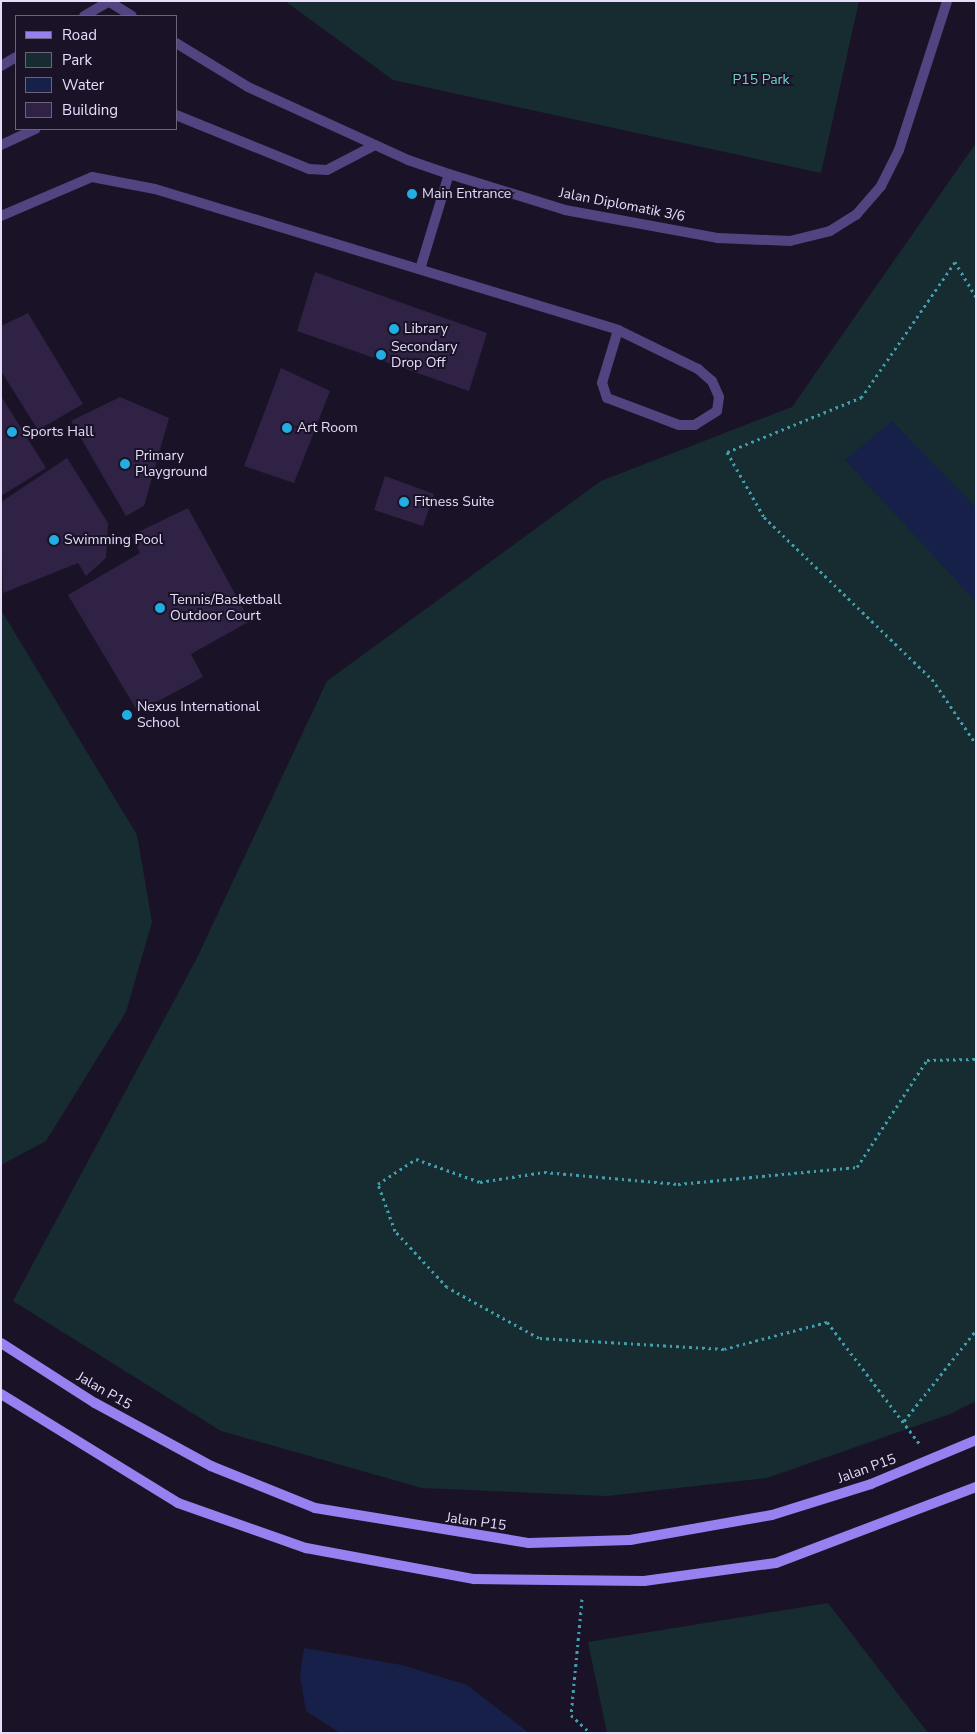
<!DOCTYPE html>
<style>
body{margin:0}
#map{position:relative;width:977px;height:1734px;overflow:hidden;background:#1a1327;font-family:"Nunito Sans",sans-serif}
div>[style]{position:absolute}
.green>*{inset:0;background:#172c30}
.water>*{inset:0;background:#162048}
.building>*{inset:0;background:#2f2245}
.path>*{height:3px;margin-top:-1.5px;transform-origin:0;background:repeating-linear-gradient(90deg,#409fac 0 2.5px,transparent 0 6.5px)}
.lane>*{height:10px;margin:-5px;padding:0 5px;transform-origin:5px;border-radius:5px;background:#514480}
.street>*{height:10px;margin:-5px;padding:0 5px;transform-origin:5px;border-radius:5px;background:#514480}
.secondary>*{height:10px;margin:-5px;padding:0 5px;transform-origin:5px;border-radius:5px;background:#9780ef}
.dots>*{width:14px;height:14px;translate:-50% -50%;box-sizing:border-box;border:2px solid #1a1327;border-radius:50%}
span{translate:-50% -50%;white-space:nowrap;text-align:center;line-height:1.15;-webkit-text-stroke:4px #1a1327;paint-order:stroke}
.park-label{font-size:14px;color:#72d3cc}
.poi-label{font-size:14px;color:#e6ddfb}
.left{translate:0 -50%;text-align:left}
.street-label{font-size:14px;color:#e6ddfb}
.frame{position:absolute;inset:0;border:2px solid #e6ddfb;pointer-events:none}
.legend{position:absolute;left:15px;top:15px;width:162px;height:115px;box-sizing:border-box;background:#1a1327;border:1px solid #6c647c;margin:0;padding:6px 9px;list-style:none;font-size:15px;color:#e6ddfb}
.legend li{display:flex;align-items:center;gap:10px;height:25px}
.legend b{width:25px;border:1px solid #6c647c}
</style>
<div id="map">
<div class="green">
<i style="clip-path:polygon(285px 1px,859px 1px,821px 173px,393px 80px)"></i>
<i style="clip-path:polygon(976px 143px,976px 1401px,950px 1414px,767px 1478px,607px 1496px,422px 1488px,221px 1431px,13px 1301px,197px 958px,327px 681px,601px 481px,792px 407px)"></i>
<i style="clip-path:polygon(1px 610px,137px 835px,152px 922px,126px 1012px,46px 1141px,1px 1165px)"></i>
<i style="clip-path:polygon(828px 1603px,928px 1733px,607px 1733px,588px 1642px)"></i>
</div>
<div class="water">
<i style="clip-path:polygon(892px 421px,976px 507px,976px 602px,845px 460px)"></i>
<i style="clip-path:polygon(304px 1648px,402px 1665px,467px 1685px,529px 1733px,340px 1733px,306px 1711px,300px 1676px)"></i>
</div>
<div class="building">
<i style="clip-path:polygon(315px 272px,487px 333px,469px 391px,297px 331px)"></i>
<i style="clip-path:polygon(28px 313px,83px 404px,38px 430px,1px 371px,1px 326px)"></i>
<i style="clip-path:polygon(281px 368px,330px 391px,294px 483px,244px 466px)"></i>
<i style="clip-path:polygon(1px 396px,46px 468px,1px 496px)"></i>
<i style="clip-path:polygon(120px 397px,169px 418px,144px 506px,126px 516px,71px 421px)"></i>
<i style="clip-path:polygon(67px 458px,108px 523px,106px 558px,86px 576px,78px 563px,3px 593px,1px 502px)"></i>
<i style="clip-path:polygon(385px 476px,434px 494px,423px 526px,374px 510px)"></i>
<i style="clip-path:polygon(188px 508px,250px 621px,191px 654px,203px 677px,138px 712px,68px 595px,140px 553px,132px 535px)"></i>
</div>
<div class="path">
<i style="left:976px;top:297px;width:41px;rotate:-121deg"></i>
<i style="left:955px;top:262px;width:164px;rotate:124.6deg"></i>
<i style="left:862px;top:397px;width:146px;rotate:157.8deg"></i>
<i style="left:727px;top:452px;width:75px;rotate:60.4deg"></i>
<i style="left:764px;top:517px;width:233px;rotate:44deg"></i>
<i style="left:932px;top:679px;width:78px;rotate:55.9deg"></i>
<i style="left:904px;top:1421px;width:116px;rotate:-51.6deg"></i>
<i style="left:919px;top:1443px;width:152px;rotate:-127.2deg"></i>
<i style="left:827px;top:1322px;width:106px;rotate:165.3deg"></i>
<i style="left:724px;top:1349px;width:185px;rotate:-176.6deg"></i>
<i style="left:539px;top:1338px;width:105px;rotate:-151deg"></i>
<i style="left:447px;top:1287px;width:76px;rotate:-132.9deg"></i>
<i style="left:395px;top:1231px;width:50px;rotate:-109.9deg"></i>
<i style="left:378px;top:1184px;width:45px;rotate:-33.3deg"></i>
<i style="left:416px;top:1159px;width:68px;rotate:19.8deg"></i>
<i style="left:480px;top:1182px;width:65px;rotate:-8.9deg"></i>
<i style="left:544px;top:1172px;width:135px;rotate:5.1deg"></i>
<i style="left:678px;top:1184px;width:180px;rotate:-5.4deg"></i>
<i style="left:857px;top:1167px;width:128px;rotate:-56.8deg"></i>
<i style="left:927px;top:1060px;width:49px;rotate:-1.2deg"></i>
<i style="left:582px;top:1599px;width:117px;rotate:95.4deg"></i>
<i style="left:571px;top:1715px;width:26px;rotate:43deg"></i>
</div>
<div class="lane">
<i style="left:176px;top:115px;width:144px;rotate:22.1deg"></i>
<i style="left:309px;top:169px;width:18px;rotate:3deg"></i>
<i style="left:327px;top:170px;width:54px;rotate:-27.5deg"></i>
<i style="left:1px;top:145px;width:38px;rotate:-25deg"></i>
<i style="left:1px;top:216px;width:99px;rotate:-23.2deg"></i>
<i style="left:92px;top:177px;width:64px;rotate:10.8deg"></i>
<i style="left:155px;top:189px;width:484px;rotate:16.9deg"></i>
<i style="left:618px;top:330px;width:89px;rotate:26deg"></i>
<i style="left:698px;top:369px;width:18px;rotate:41deg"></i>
<i style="left:712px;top:381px;width:17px;rotate:66deg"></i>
<i style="left:719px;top:397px;width:14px;rotate:98deg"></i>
<i style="left:717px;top:411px;width:26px;rotate:148deg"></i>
<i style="left:695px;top:425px;width:16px;rotate:180deg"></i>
<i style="left:679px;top:425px;width:77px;rotate:-159.4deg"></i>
<i style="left:607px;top:398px;width:16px;rotate:-108deg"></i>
<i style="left:602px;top:383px;width:55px;rotate:-73.2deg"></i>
<i style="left:421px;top:266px;width:96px;rotate:-73.1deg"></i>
</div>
<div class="street">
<i style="left:108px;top:1px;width:28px;rotate:32deg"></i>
<i style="left:84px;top:16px;width:28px;rotate:-30deg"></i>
<i style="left:176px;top:43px;width:84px;rotate:31.4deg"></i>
<i style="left:248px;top:87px;width:176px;rotate:24.5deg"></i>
<i style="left:408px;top:160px;width:43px;rotate:18.9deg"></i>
<i style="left:449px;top:174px;width:121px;rotate:17.2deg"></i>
<i style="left:565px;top:210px;width:156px;rotate:10.4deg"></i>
<i style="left:718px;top:238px;width:72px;rotate:2.4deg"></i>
<i style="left:790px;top:241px;width:41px;rotate:-14deg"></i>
<i style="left:830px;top:231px;width:31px;rotate:-32deg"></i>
<i style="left:856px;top:215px;width:38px;rotate:-49deg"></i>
<i style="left:881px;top:186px;width:40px;rotate:-63.4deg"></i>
<i style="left:899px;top:150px;width:157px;rotate:-72.1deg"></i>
<i style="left:1px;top:66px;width:17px;rotate:-31deg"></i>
</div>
<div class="secondary">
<i style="left:1px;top:1343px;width:112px;rotate:32.6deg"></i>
<i style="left:95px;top:1403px;width:132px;rotate:28.5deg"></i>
<i style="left:211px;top:1466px;width:112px;rotate:22deg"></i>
<i style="left:315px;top:1508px;width:217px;rotate:9.3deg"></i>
<i style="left:529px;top:1543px;width:101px;rotate:-1.7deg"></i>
<i style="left:630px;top:1540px;width:144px;rotate:-10deg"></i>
<i style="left:772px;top:1515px;width:104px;rotate:-17.4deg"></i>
<i style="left:871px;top:1484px;width:114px;rotate:-22.7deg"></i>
<i style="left:1px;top:1394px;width:208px;rotate:31.6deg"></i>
<i style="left:178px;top:1503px;width:136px;rotate:19.4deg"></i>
<i style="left:306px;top:1548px;width:171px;rotate:10.5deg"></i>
<i style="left:474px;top:1579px;width:170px;rotate:0.7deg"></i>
<i style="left:644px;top:1581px;width:133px;rotate:-7.8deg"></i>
<i style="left:776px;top:1563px;width:214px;rotate:-20.8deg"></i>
</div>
<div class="dots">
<i style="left:412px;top:194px;background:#22ade3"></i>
<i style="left:394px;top:329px;background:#22ade3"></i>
<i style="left:381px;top:355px;background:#22ade3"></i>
<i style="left:287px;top:428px;background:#22ade3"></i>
<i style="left:12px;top:432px;background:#22ade3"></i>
<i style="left:125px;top:464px;background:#22ade3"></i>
<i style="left:404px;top:502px;background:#22ade3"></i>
<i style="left:54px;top:540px;background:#22ade3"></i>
<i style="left:160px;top:608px;background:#22ade3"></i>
<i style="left:127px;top:715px;background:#22ade3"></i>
</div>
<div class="park-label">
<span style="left:761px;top:80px">P15 Park</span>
</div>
<div class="poi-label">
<span class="left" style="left:422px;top:194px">Main Entrance</span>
<span class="left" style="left:404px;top:329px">Library</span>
<span class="left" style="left:391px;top:355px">Secondary<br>Drop Off</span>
<span class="left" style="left:297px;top:428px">Art Room</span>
<span class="left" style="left:22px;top:432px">Sports Hall</span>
<span class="left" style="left:135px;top:464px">Primary<br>Playground</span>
<span class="left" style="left:414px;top:502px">Fitness Suite</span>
<span class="left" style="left:64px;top:540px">Swimming Pool</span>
<span class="left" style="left:170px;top:608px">Tennis/Basketball<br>Outdoor Court</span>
<span class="left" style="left:137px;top:715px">Nexus International<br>School</span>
</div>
<div class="street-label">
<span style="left:622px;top:205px;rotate:11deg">Jalan Diplomatik 3/6</span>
<span style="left:104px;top:1391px;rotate:30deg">Jalan P15</span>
<span style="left:867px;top:1469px;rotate:-20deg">Jalan P15</span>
<span style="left:476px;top:1522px;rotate:8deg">Jalan P15</span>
</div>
<div class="frame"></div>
<ul class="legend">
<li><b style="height:6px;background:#9780ef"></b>Road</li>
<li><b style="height:14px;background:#172c30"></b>Park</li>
<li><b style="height:14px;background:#162048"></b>Water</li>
<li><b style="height:14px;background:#2f2245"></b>Building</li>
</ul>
</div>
